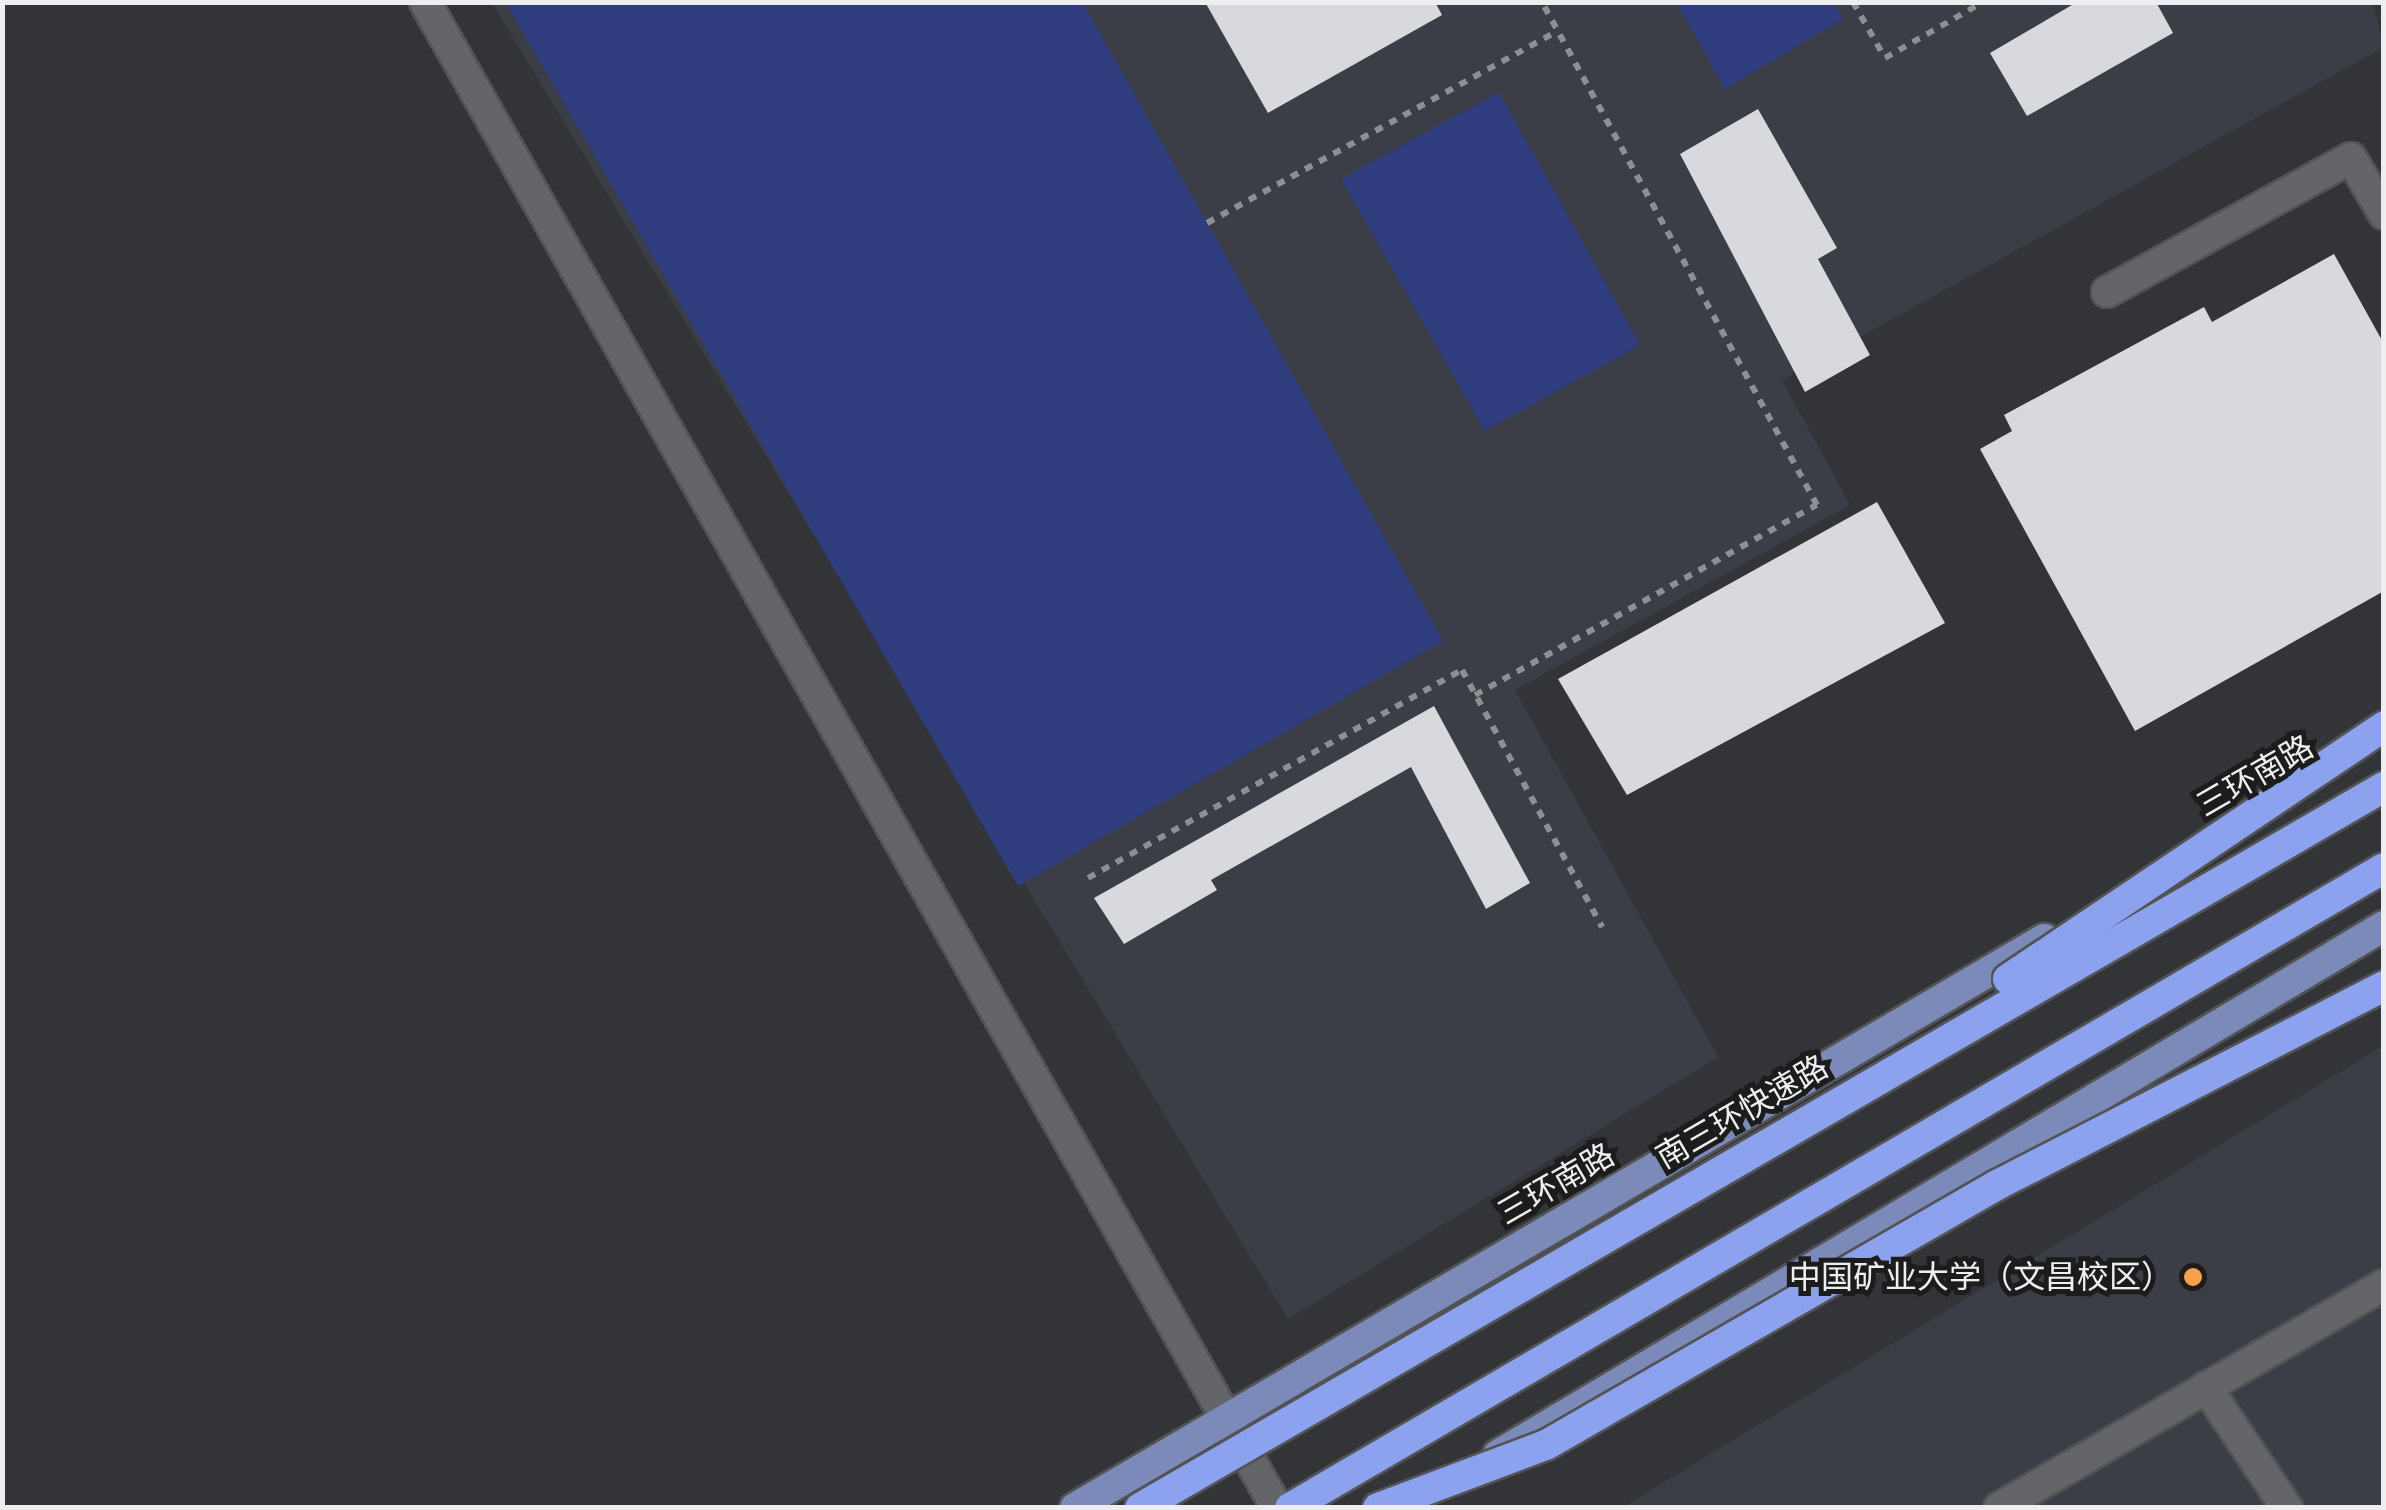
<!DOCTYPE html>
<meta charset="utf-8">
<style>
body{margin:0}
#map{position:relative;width:2386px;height:1510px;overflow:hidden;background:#333437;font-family:"Archivo Narrow","Noto Sans SC",sans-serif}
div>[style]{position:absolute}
.built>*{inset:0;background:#3b3e47}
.green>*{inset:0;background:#303e80}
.building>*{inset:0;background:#d8d9dd}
.path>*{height:6px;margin-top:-3px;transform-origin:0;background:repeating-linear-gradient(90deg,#8e8f91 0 8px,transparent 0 16px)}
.roads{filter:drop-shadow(2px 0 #525355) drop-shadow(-2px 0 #525355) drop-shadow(0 2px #525355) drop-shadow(0 -2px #525355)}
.minor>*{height:30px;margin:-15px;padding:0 15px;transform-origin:15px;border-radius:15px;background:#646569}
.major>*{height:30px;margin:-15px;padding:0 15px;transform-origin:15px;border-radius:15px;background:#7c8ab9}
.highway>*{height:30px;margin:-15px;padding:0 15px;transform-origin:15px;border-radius:15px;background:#8ca2ee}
.bridges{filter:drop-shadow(2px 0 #525355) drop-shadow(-2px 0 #525355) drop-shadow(0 2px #525355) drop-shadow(0 -2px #525355)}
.highway-bridge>*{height:30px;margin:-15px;padding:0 15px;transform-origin:15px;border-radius:15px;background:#8ca2ee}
.dots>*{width:28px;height:28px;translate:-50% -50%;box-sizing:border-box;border:5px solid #1c1c1d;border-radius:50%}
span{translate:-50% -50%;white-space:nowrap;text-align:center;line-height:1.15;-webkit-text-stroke:10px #1c1c1d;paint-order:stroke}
.street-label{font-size:32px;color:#edeef0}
.poi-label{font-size:32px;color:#edeef0}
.right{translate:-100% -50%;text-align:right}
.frame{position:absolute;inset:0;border:5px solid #edeef0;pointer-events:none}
</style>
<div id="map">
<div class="built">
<i style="clip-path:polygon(2373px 2px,2384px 47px,1782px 380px,1850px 505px,1515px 690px,1718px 1057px,1288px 1319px,492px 3px)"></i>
<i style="clip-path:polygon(2383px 1046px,2383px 1507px,1623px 1507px)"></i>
</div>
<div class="green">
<i style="clip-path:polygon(506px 3px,1083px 3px,1443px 641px,1018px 886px)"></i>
<i style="clip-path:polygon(1677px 3px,1833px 3px,1843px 19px,1725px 89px)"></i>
<i style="clip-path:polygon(1499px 92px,1640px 345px,1485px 431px,1341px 179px)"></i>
</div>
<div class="building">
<i style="clip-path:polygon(1205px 2px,1435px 2px,1442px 15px,1268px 113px)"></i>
<i style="clip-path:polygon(2077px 2px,2156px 2px,2173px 33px,2027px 116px,1990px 53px)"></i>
<i style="clip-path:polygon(1758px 109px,1837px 248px,1818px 259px,1870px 355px,1805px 392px,1680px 154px)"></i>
<i style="clip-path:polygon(2334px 254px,2384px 344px,2384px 591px,2135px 731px,1980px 449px,2012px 431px,2004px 415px,2204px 307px,2212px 322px)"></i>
<i style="clip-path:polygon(1877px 502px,1945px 623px,1627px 795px,1558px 679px)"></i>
<i style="clip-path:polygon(1434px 706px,1530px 883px,1486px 909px,1411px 767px,1211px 880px,1217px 890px,1124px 944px,1094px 898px)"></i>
</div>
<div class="path">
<i style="left:1853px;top:2px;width:64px;rotate:60.3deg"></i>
<i style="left:1885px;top:58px;width:113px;rotate:-29.7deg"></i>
<i style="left:1207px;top:223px;width:400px;rotate:-28.7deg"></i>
<i style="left:1475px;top:695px;width:391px;rotate:-29.1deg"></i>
<i style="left:1817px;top:505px;width:573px;rotate:-118.67deg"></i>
<i style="left:1088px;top:878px;width:428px;rotate:-29.1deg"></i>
<i style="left:1462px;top:670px;width:293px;rotate:61.4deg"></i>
</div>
<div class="roads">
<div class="minor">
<i style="left:425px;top:2px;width:1730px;rotate:60.5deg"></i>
<i style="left:2107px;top:292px;width:278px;rotate:-28.8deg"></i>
<i style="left:2351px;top:158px;width:65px;rotate:59.5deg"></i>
<i style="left:2206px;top:1387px;width:146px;rotate:56.2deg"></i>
<i style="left:1999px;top:1508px;width:445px;rotate:-30.1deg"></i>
</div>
<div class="major">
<i style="left:1498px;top:1455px;width:1032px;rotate:-30.84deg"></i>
<i style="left:1075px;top:1508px;width:1124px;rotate:-30.42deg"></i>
</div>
<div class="highway">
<i style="left:1290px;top:1508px;width:1267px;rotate:-30.33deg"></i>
</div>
</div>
<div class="bridges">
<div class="highway-bridge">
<i style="left:2008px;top:979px;width:453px;rotate:-33.9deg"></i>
<i style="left:1140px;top:1508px;width:1438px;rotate:-30.1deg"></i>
<i style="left:1378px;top:1508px;width:179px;rotate:-20.6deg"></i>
<i style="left:1546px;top:1445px;width:521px;rotate:-29.96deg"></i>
<i style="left:1997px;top:1185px;width:435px;rotate:-27.2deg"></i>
</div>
</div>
<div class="dots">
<i style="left:2193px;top:1277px;background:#f9a04c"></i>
</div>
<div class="street-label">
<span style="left:2255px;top:776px;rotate:-30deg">三环南路</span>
<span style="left:1742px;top:1112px;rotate:-30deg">南三环快速路</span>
<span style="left:1556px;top:1184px;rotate:-30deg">三环南路</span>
</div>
<div class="poi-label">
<span class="right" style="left:2173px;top:1277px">中国矿业大学（文昌校区）</span>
</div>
<div class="frame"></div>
</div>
